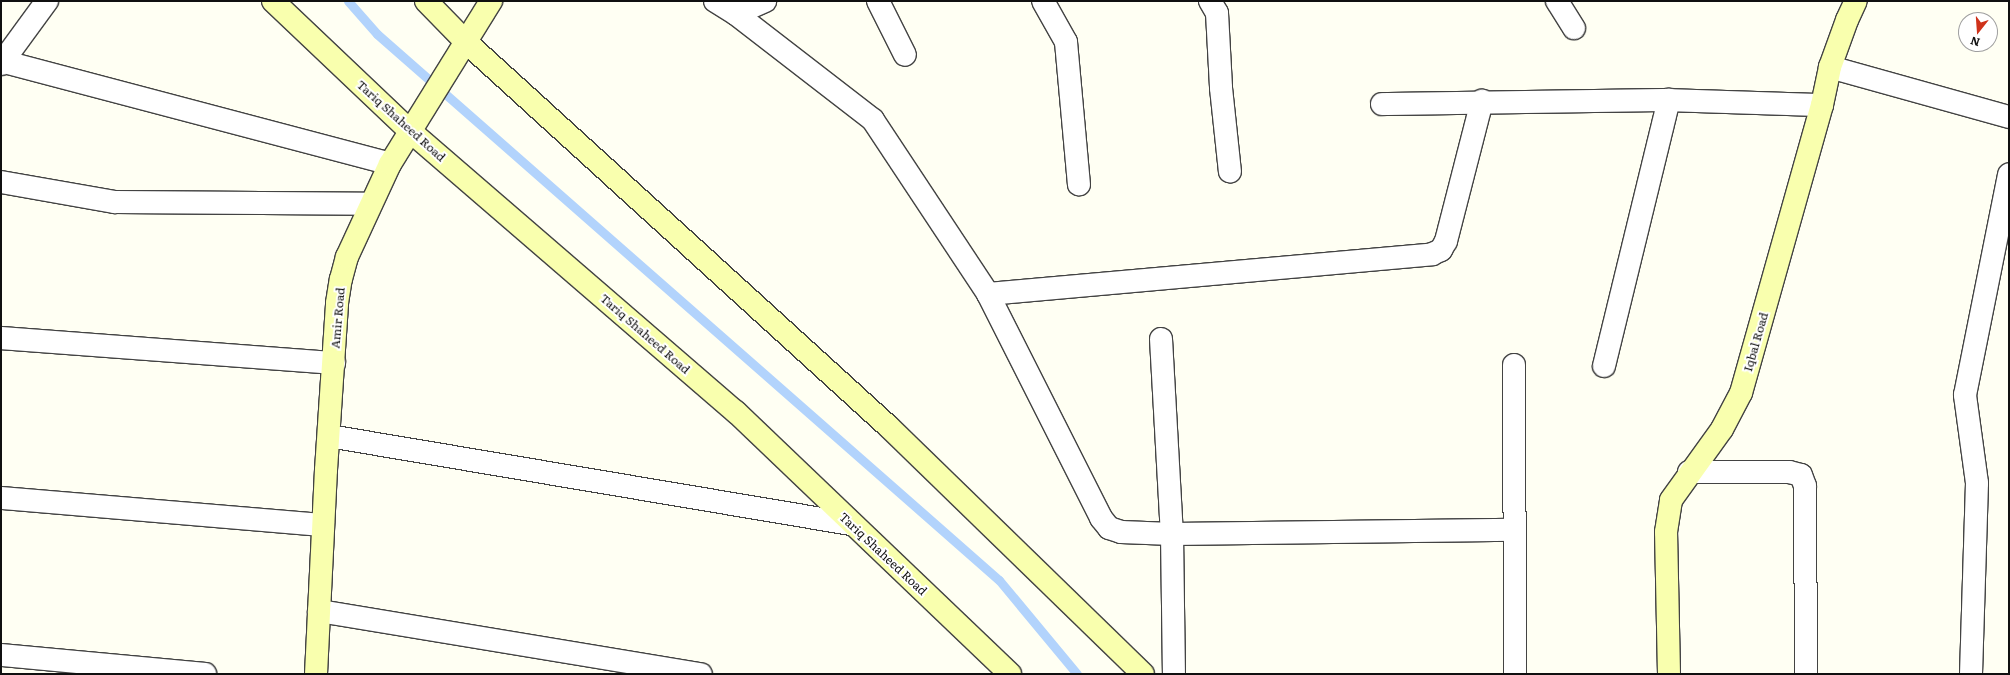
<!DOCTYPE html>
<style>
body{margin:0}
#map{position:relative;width:2010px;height:675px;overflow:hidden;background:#fffff3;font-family:Literata,serif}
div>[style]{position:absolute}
.stream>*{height:9px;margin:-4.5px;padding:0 4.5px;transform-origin:4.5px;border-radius:4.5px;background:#b2d3fc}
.roads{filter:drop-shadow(1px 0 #434343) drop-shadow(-1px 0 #434343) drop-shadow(0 1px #434343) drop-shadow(0 -1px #434343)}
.street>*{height:22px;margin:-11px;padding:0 11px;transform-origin:11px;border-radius:11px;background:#fff}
.secondary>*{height:22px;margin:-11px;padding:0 11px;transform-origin:11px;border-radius:11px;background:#f9ffae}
span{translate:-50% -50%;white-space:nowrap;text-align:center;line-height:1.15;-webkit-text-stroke:4px #fff;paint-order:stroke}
.street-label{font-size:12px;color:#101010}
.frame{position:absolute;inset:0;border:2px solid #101010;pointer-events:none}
.north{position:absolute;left:1958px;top:12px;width:40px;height:40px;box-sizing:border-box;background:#fff;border:1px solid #9f9f9f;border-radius:50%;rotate:197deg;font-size:11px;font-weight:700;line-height:16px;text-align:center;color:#101010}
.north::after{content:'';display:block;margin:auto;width:14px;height:18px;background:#cf321a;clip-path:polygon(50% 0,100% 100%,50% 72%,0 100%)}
</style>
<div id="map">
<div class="stream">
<i style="left:348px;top:1px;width:44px;rotate:48.7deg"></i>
<i style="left:377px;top:34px;width:828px;rotate:41.28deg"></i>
<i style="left:999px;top:580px;width:122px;rotate:50.3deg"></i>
</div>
<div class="roads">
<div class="street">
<i style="left:715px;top:1px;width:25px;rotate:32deg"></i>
<i style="left:736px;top:14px;width:173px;rotate:37.7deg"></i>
<i style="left:873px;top:120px;width:209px;rotate:56.5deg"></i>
<i style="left:988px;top:294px;width:251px;rotate:63.2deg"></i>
<i style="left:1101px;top:518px;width:13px;rotate:51deg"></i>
<i style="left:1109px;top:528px;width:13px;rotate:18deg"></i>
<i style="left:1121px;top:532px;width:51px;rotate:2.2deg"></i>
<i style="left:1172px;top:534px;width:343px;rotate:-0.7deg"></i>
<i style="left:878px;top:1px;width:60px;rotate:63.4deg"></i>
<i style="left:1043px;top:1px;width:47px;rotate:60.7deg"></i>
<i style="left:1066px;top:42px;width:143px;rotate:84.8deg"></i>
<i style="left:1210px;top:1px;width:14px;rotate:60deg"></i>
<i style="left:1217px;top:13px;width:75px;rotate:86.9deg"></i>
<i style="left:1221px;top:88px;width:84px;rotate:83.9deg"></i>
<i style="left:1557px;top:1px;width:32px;rotate:58deg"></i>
<i style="left:736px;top:14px;width:32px;rotate:-24deg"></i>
<i style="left:1px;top:61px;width:402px;rotate:14.8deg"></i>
<i style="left:1px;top:64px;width:78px;rotate:-53.9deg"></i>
<i style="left:1830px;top:67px;width:186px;rotate:15.6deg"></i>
<i style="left:1382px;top:104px;width:287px;rotate:-0.8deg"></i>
<i style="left:1px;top:182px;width:116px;rotate:10deg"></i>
<i style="left:115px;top:202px;width:256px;rotate:0.4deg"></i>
<i style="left:988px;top:294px;width:446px;rotate:-5.1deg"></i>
<i style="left:1432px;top:254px;width:10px;rotate:-24deg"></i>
<i style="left:1441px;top:250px;width:10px;rotate:-61deg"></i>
<i style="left:1446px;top:241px;width:145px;rotate:-75.6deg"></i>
<i style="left:1px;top:338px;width:334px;rotate:4.3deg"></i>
<i style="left:1161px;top:339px;width:195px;rotate:86.8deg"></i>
<i style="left:1172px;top:534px;width:140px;rotate:89.2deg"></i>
<i style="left:1514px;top:365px;width:309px;rotate:89.8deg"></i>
<i style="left:1604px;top:366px;width:274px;rotate:-76.3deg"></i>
<i style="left:1669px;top:100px;width:153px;rotate:1.9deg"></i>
<i style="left:329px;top:436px;width:529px;rotate:9.57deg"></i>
<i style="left:1689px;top:472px;width:100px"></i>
<i style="left:1789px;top:472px;width:12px;rotate:14deg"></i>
<i style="left:1801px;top:475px;width:12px;rotate:70deg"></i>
<i style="left:1805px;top:486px;width:188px;rotate:89.7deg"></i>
<i style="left:1px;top:498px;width:323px;rotate:4.8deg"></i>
<i style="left:319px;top:611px;width:387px;rotate:9.4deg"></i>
<i style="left:1px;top:655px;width:205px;rotate:5.3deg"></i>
<i style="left:1971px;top:674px;width:191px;rotate:-88.2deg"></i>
<i style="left:1977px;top:483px;width:89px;rotate:-97.8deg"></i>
<i style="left:1965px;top:395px;width:225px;rotate:-78.7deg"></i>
</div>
<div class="secondary">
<i style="left:273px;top:1px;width:187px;rotate:43.5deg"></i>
<i style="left:409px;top:130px;width:432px;rotate:40.8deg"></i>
<i style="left:736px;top:412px;width:379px;rotate:43.7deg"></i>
<i style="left:426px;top:1px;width:57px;rotate:45.7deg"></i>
<i style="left:466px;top:42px;width:572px;rotate:42.31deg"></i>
<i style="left:889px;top:427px;width:354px;rotate:44.2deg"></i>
<i style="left:316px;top:674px;width:204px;rotate:-87.2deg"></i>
<i style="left:326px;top:470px;width:167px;rotate:-86.2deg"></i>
<i style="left:337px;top:303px;width:24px;rotate:-81deg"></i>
<i style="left:341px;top:279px;width:23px;rotate:-75deg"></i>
<i style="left:347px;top:257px;width:102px;rotate:-65.2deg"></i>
<i style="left:390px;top:164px;width:192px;rotate:-58.2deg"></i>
<i style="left:1669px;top:674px;width:142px;rotate:-91.2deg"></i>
<i style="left:1666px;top:532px;width:32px;rotate:-81deg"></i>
<i style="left:1671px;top:500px;width:87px;rotate:-54.3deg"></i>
<i style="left:1722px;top:429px;width:41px;rotate:-62.2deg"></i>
<i style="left:1741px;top:393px;width:299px;rotate:-74.3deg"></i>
<i style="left:1822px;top:105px;width:39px;rotate:-78deg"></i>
<i style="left:1830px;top:67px;width:50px;rotate:-70.1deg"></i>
<i style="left:1847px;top:20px;width:21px;rotate:-65deg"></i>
</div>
</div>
<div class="street-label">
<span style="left:401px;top:121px;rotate:42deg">Tariq Shaheed Road</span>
<span style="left:338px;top:318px;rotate:-85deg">Amir Road</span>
<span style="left:645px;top:334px;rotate:41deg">Tariq Shaheed Road</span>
<span style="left:1756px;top:342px;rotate:-74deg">Iqbal Road</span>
<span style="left:883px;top:554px;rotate:43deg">Tariq Shaheed Road</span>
</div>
<div class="frame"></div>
<div class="north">N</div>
</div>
